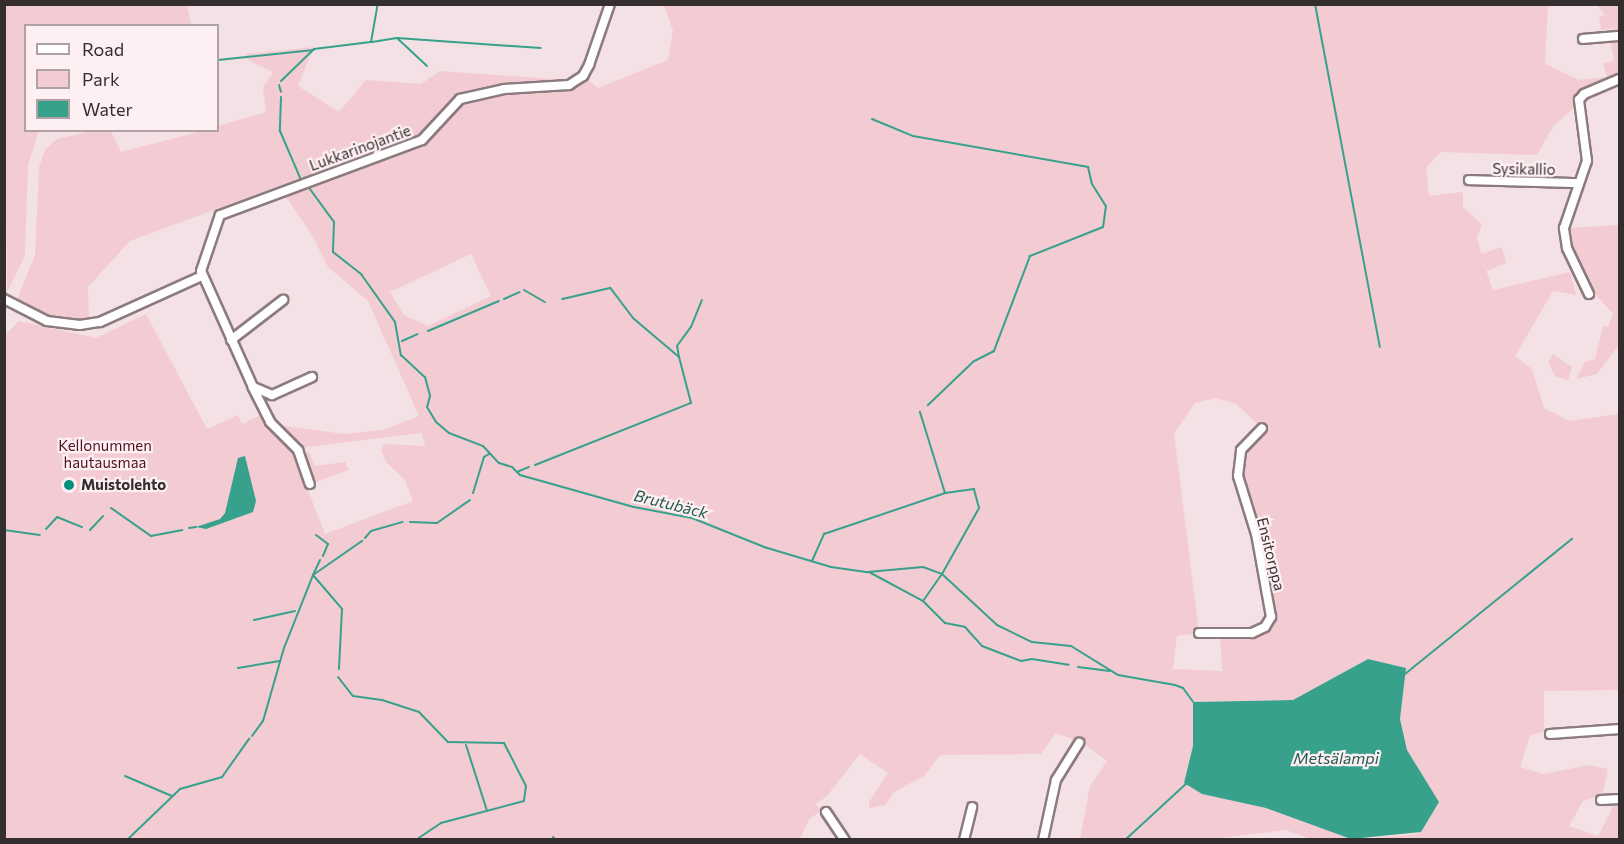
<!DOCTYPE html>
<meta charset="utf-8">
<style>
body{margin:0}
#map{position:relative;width:1624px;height:844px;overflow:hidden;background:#f4e1e5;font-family:Commissioner,sans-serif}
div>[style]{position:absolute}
.green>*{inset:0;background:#f3cbd3}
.water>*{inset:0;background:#37a18c}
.stream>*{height:2px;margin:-1px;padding:0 1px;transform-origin:1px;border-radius:1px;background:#37a18c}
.roads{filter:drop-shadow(2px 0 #8b7b7e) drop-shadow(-2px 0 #8b7b7e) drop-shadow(0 2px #8b7b7e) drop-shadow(0 -2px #8b7b7e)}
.minor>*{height:8px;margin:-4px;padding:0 4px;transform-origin:4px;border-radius:4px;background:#fff}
.dots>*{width:16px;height:16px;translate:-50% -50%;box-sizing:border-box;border:3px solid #feeff2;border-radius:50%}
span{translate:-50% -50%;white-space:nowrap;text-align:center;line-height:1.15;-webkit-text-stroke:4.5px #feeff2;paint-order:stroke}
.street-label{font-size:15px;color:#352e2f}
.park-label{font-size:15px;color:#4e1025}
.poi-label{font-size:15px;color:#352e2f;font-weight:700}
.left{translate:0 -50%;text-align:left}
.water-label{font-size:16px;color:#235c50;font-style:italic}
.frame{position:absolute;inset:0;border:6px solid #352e2f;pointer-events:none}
.legend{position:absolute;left:24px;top:24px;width:195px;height:108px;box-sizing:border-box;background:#feeff2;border:2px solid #aea2a4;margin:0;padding:8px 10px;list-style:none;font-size:18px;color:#352e2f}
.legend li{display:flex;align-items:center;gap:12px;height:30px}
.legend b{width:30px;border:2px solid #aea2a4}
</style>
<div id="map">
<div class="green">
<i style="clip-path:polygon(4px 5px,187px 5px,191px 25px,26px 26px,26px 130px,39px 131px,28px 165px,25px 255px,7px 293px)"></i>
<i style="clip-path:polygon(evenodd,664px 5px,1548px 5px,1545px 64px,1579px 80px,1607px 77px,1603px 63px,1614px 61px,1610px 39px,1619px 38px,1619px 75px,1579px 92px,1574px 108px,1554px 125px,1537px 155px,1441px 152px,1426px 168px,1429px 196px,1463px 192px,1463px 207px,1482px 225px,1477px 237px,1481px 254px,1502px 247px,1506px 263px,1487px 271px,1483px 261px,1493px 290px,1570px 272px,1576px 295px,1553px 291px,1515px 356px,1532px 369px,1544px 408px,1570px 421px,1619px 414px,1619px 690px,1544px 691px,1544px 732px,1530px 735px,1520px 767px,1544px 774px,1589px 765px,1608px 769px,1603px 794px,1583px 801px,1569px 826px,1598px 836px,1614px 805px,1619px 805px,1619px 839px,1363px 839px,1417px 834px,1439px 802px,1407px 750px,1400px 719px,1406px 668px,1368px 659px,1293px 700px,1193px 702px,1193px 746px,1184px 783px,1202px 794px,1266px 808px,1351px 839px,1311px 839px,1286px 830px,1210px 839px,1080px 839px,1090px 786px,1107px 761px,1083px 743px,1056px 733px,1041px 754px,940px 755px,924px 776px,894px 792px,885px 805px,869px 808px,869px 802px,888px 773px,860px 754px,827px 796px,816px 804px,821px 811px,809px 819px,800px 839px,5px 840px,5px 335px,19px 321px,96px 338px,146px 314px,207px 429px,238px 415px,242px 424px,261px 415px,290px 444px,325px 534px,413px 501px,405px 480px,387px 463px,381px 451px,384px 444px,425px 446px,422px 433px,299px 448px,278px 425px,344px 434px,383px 430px,419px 416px,368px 301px,328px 267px,312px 235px,284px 194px,300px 190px,297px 179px,130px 241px,88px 287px,89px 319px,50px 317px,16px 302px,35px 255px,39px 167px,45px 150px,57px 139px,91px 131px,111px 131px,121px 152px,202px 131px,218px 130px,218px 126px,266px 112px,263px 88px,273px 72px,248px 60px,246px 54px,314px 47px,298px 86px,339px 112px,366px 80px,421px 84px,440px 71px,568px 80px,584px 77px,598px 88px,668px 60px,673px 31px,664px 5px,471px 254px,491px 296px,428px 326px,404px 315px,390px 292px,471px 254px,664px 5px,1215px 398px,1235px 403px,1262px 428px,1237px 461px,1270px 621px,1245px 634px,1220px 634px,1222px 671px,1173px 669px,1177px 636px,1199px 633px,1174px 433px,1195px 403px,1215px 398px)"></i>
<i style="clip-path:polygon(1597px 5px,1619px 5px,1619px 33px,1615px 34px,1614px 28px,1601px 30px,1599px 17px,1605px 15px)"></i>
<i style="clip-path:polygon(1619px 225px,1619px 345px,1597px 374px,1576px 379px,1585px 362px,1595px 359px,1603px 326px,1608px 327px,1613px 314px,1583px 280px,1569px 247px,1567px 228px)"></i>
<i style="clip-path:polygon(1553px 354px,1572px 367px,1568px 380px,1556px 377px,1548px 362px)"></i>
<i style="clip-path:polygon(309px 452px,315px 466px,345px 462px,349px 470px,313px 483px,301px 453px)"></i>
</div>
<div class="water">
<i style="clip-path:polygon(245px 456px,256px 501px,253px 512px,206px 529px,196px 527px,220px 519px,225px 513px,238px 458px)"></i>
<i style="clip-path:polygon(1368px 659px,1406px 668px,1400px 719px,1407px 750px,1439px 802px,1421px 832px,1351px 839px,1266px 808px,1202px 794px,1184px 783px,1193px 746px,1193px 702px,1293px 700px)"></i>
</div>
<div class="stream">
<i style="left:1315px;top:4px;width:349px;rotate:79.3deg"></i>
<i style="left:397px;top:38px;width:144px;rotate:4deg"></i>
<i style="left:372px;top:42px;width:25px;rotate:-9deg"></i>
<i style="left:397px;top:38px;width:41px;rotate:43deg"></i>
<i style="left:218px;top:60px;width:96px;rotate:-6deg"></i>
<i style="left:281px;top:81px;width:46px;rotate:-44.1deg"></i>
<i style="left:314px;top:49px;width:57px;rotate:-7deg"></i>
<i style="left:371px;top:42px;width:39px;rotate:-80deg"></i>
<i style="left:279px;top:85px;width:7px;rotate:74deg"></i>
<i style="left:281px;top:97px;width:34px;rotate:92deg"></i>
<i style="left:280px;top:131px;width:53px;rotate:66.8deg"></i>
<i style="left:872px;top:119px;width:44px;rotate:22.5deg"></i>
<i style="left:913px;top:136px;width:178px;rotate:10deg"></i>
<i style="left:1088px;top:167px;width:17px;rotate:77deg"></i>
<i style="left:1092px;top:184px;width:26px;rotate:58deg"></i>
<i style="left:1106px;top:206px;width:21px;rotate:98deg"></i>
<i style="left:1103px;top:227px;width:79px;rotate:158.3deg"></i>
<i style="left:1030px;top:256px;width:102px;rotate:110.8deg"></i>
<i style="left:994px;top:351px;width:22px;rotate:153deg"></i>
<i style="left:974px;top:361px;width:64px;rotate:136.3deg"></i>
<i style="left:307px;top:185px;width:46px;rotate:53.9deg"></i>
<i style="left:334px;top:222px;width:30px;rotate:92deg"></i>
<i style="left:333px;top:252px;width:36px;rotate:38deg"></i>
<i style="left:361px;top:274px;width:59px;rotate:54.7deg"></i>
<i style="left:395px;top:322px;width:34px;rotate:80deg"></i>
<i style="left:401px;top:355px;width:33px;rotate:43deg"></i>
<i style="left:425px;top:377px;width:20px;rotate:75deg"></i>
<i style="left:430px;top:396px;width:11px;rotate:105deg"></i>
<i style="left:427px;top:407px;width:17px;rotate:59deg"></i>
<i style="left:436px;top:422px;width:17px;rotate:40deg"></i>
<i style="left:449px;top:433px;width:36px;rotate:21deg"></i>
<i style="left:483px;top:446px;width:23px;rotate:47deg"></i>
<i style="left:499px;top:463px;width:14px;rotate:17deg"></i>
<i style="left:512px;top:467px;width:11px;rotate:45deg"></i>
<i style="left:520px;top:475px;width:118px;rotate:15.7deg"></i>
<i style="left:634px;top:507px;width:59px;rotate:10.7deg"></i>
<i style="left:692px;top:518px;width:78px;rotate:21.9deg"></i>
<i style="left:764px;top:547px;width:70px;rotate:16.6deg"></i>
<i style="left:831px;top:567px;width:37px;rotate:8deg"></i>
<i style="left:868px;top:572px;width:55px;rotate:-5.2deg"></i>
<i style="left:923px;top:567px;width:20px;rotate:20deg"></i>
<i style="left:942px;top:574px;width:75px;rotate:42.8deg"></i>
<i style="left:997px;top:625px;width:39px;rotate:26deg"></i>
<i style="left:1032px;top:642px;width:39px;rotate:6deg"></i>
<i style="left:1071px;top:646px;width:55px;rotate:31.7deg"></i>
<i style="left:1118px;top:675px;width:58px;rotate:10deg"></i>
<i style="left:1175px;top:685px;width:9px;rotate:21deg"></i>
<i style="left:1183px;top:688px;width:17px;rotate:54deg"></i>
<i style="left:524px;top:290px;width:24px;rotate:30deg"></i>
<i style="left:504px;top:299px;width:17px;rotate:-24deg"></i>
<i style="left:428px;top:331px;width:77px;rotate:-22.9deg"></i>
<i style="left:402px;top:341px;width:17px;rotate:-24deg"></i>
<i style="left:679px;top:357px;width:11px;rotate:-100deg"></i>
<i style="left:677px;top:346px;width:24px;rotate:-54deg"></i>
<i style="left:691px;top:327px;width:29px;rotate:-68deg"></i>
<i style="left:535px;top:465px;width:168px;rotate:-21.7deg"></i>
<i style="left:691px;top:403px;width:48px;rotate:-104.6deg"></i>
<i style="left:679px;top:357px;width:60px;rotate:-139.7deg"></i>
<i style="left:633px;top:318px;width:38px;rotate:-127deg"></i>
<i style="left:610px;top:288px;width:49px;rotate:167.1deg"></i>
<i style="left:517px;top:472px;width:13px;rotate:-23deg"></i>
<i style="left:473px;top:493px;width:38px;rotate:-73deg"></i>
<i style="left:484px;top:457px;width:6px;rotate:-31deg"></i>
<i style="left:111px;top:508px;width:49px;rotate:35deg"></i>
<i style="left:151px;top:536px;width:32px;rotate:-11deg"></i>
<i style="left:410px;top:522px;width:27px;rotate:2deg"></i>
<i style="left:437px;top:523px;width:40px;rotate:-34.9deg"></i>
<i style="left:189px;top:528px;width:7px;rotate:-8deg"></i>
<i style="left:46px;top:529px;width:16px;rotate:-47deg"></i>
<i style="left:57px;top:517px;width:27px;rotate:22deg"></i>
<i style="left:4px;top:530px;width:36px;rotate:8deg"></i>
<i style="left:90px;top:530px;width:19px;rotate:-47deg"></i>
<i style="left:316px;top:535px;width:15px;rotate:37deg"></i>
<i style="left:328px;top:544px;width:13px;rotate:113deg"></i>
<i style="left:365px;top:538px;width:9px;rotate:-49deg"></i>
<i style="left:371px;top:531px;width:33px;rotate:-16deg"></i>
<i style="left:320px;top:560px;width:17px;rotate:115deg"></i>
<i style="left:313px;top:575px;width:45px;rotate:49.5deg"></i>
<i style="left:342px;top:609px;width:60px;rotate:92.9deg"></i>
<i style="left:812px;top:561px;width:30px;rotate:-66deg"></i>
<i style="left:824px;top:534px;width:128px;rotate:-18.7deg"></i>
<i style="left:945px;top:493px;width:85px;rotate:-107.2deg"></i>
<i style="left:869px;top:572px;width:61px;rotate:28.2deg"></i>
<i style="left:923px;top:601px;width:31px;rotate:45deg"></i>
<i style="left:945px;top:623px;width:20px;rotate:11deg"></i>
<i style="left:965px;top:627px;width:25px;rotate:48deg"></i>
<i style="left:982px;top:646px;width:42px;rotate:21deg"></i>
<i style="left:1021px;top:661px;width:11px;rotate:-10deg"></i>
<i style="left:1032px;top:659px;width:37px;rotate:9deg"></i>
<i style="left:923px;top:601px;width:33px;rotate:-55deg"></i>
<i style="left:942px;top:574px;width:76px;rotate:-60.7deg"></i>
<i style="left:979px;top:508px;width:20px;rotate:-105deg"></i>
<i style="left:974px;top:489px;width:29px;rotate:172deg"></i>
<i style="left:254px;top:620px;width:42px;rotate:-12.4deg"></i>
<i style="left:1078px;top:667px;width:32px;rotate:7deg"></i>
<i style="left:238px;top:668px;width:42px;rotate:-9.7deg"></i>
<i style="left:1405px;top:674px;width:215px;rotate:-39deg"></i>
<i style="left:338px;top:677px;width:24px;rotate:52deg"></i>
<i style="left:353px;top:696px;width:29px;rotate:8deg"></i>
<i style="left:382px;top:700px;width:39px;rotate:18deg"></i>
<i style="left:419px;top:712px;width:42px;rotate:46deg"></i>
<i style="left:448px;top:742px;width:56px;rotate:1deg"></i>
<i style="left:504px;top:743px;width:48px;rotate:62.9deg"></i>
<i style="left:526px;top:786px;width:15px;rotate:98deg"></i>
<i style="left:524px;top:801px;width:86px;rotate:165.2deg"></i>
<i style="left:441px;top:823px;width:30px;rotate:146deg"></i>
<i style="left:252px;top:736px;width:19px;rotate:-54deg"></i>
<i style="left:263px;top:721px;width:76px;rotate:-74deg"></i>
<i style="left:284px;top:648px;width:79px;rotate:-68.3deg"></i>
<i style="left:313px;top:575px;width:60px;rotate:-34.8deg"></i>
<i style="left:466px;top:745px;width:69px;rotate:72.3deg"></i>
<i style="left:125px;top:776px;width:51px;rotate:23.1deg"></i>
<i style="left:553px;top:837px;width:4px;rotate:45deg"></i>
<i style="left:127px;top:840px;width:74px;rotate:-43.9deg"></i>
<i style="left:180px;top:789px;width:44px;rotate:-15.9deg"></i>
<i style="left:222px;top:777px;width:47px;rotate:-54.6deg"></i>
<i style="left:1125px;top:840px;width:83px;rotate:-42.6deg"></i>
</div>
<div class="roads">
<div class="minor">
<i style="left:1583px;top:39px;width:37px;rotate:-5deg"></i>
<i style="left:1469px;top:180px;width:109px;rotate:1.6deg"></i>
<i style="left:1589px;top:294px;width:51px;rotate:-115.6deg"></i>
<i style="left:1567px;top:248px;width:20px;rotate:-99deg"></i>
<i style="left:1564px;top:228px;width:71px;rotate:-71.1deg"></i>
<i style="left:1587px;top:161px;width:62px;rotate:-97.5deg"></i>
<i style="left:1579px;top:100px;width:8px;rotate:-50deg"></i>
<i style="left:1584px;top:94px;width:39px;rotate:-23deg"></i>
<i style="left:4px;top:299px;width:48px;rotate:27.1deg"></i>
<i style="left:47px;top:321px;width:33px;rotate:7deg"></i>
<i style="left:80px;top:325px;width:20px;rotate:-9deg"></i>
<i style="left:100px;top:322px;width:112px;rotate:-24.3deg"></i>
<i style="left:231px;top:340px;width:66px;rotate:-37.6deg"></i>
<i style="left:312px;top:377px;width:44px;rotate:155.8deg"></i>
<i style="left:272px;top:395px;width:21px;rotate:-157deg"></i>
<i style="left:253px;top:387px;width:127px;rotate:-114.1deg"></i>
<i style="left:201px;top:271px;width:59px;rotate:-71.3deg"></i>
<i style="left:220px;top:215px;width:215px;rotate:-20.4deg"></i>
<i style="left:422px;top:140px;width:56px;rotate:-47.2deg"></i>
<i style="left:460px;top:99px;width:45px;rotate:-12.8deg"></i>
<i style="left:504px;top:89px;width:65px;rotate:-3.5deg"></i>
<i style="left:569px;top:85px;width:17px;rotate:-33deg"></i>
<i style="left:583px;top:76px;width:13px;rotate:-61deg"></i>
<i style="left:589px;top:65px;width:65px;rotate:-71deg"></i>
<i style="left:253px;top:388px;width:38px;rotate:63deg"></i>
<i style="left:270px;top:422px;width:40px;rotate:45deg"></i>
<i style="left:298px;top:450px;width:36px;rotate:71deg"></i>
<i style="left:1199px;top:633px;width:53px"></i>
<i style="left:1252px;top:633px;width:14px;rotate:-25deg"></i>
<i style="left:1265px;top:627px;width:12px;rotate:-59deg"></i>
<i style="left:1271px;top:617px;width:84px;rotate:-100.2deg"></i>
<i style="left:1256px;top:534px;width:61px;rotate:-107.2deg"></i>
<i style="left:1238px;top:476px;width:26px;rotate:-83deg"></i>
<i style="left:1241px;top:450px;width:30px;rotate:-46deg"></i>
<i style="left:1550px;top:734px;width:70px;rotate:-4.1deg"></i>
<i style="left:1601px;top:800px;width:19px;rotate:-3deg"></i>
<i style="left:826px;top:812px;width:34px;rotate:56deg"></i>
<i style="left:964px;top:840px;width:34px;rotate:-76deg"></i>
<i style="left:1043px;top:840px;width:61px;rotate:-77.8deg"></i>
<i style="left:1056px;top:780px;width:44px;rotate:-58.1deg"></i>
</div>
</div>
<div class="dots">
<i style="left:69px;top:485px;background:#008f7a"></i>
</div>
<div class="street-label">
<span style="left:360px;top:148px;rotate:-20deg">Lukkarinojantie</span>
<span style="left:1524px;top:169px;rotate:1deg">Sysikallio</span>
<span style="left:1271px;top:554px;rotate:76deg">Ensitorppa</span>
</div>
<div class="park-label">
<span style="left:105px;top:454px">Kellonummen<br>hautausmaa</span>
</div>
<div class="poi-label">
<span class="left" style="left:81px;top:485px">Muistolehto</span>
</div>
<div class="water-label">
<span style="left:671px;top:504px;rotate:14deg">Brutubäck</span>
<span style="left:1336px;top:758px">Metsälampi</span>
</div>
<div class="frame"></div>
<ul class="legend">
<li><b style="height:8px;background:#fff"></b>Road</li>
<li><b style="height:16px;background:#f3cbd3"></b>Park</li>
<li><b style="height:16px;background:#37a18c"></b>Water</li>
</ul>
</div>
